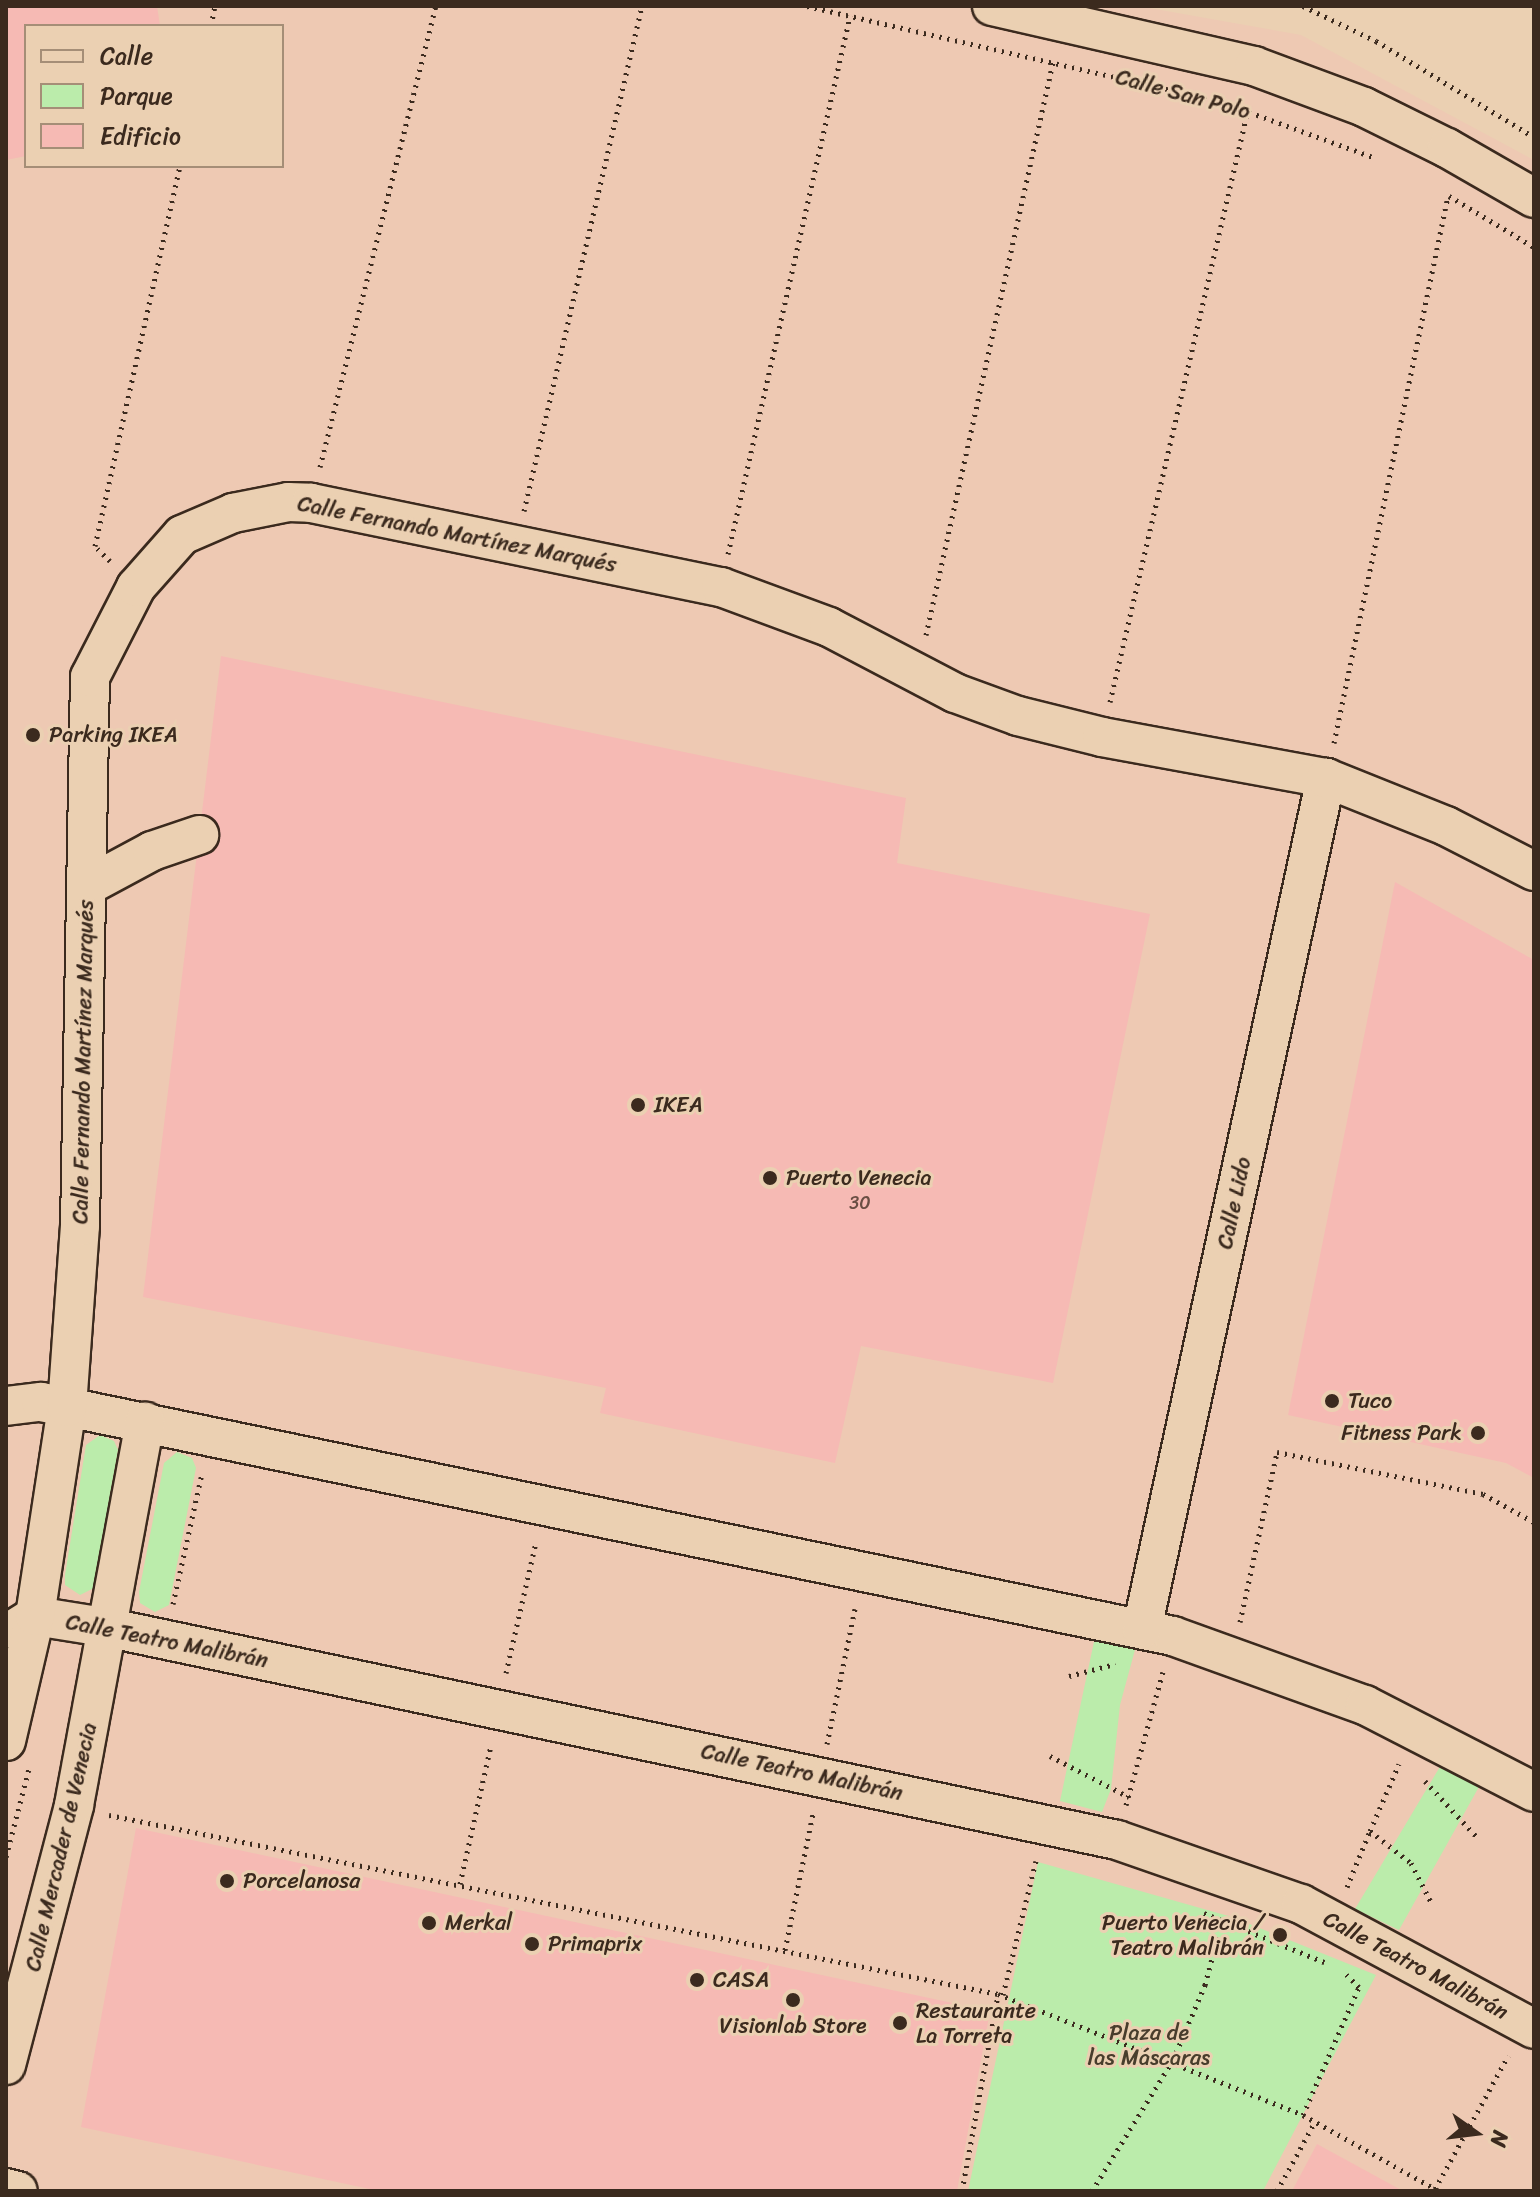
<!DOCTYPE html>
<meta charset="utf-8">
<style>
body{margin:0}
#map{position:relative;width:1540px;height:2197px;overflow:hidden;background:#ebd0b2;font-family:Sriracha,sans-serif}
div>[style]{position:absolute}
.built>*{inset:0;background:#eec9b3}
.green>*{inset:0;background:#bbecab}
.building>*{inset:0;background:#f6bab4}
.path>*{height:5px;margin-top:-2.5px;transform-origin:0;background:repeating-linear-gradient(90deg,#3b2a1e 0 2px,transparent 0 8px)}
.roads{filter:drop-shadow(2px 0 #3b2a1e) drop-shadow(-2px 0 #3b2a1e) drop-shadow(0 2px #3b2a1e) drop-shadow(0 -2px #3b2a1e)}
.minor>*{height:38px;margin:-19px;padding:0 19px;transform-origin:19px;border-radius:19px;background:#ebd0b2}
.dots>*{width:22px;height:22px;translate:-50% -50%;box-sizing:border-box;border:4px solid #ebd0b2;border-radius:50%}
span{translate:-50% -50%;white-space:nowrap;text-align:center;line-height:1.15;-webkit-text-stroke:6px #ebd0b2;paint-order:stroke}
.number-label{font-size:18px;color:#6a4e44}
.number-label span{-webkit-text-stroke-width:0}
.street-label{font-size:22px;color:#3b2a1e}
.poi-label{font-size:22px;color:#3b2a1e}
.left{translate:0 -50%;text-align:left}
.right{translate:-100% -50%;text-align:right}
.park-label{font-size:22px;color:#483d2c}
.frame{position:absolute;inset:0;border:8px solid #3b2a1e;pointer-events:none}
.legend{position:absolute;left:24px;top:24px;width:260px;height:144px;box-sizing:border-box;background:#ebd0b2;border:2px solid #a58e77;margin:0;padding:10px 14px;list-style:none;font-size:24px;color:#3b2a1e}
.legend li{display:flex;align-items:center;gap:16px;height:40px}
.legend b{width:40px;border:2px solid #a58e77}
.north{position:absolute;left:1436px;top:2093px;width:80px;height:80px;-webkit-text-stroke:6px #ebd0b2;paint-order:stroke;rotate:104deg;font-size:22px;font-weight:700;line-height:32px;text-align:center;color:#3b2a1e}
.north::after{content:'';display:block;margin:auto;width:28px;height:36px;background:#3b2a1e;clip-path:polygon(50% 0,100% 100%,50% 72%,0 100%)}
</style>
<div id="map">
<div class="built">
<i style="clip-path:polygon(evenodd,6px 6px,1138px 6px,1301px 35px,1534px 160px,1534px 2191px,6px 2191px,6px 6px,26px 26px,282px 26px,282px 166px,26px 166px,26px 26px)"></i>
</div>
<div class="green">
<i style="clip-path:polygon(100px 1435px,114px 1441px,118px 1450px,94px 1588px,80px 1595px,65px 1585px,65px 1575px,86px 1445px)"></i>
<i style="clip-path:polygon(177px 1452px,192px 1458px,196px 1468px,169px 1605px,155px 1612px,140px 1603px,139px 1592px,164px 1463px)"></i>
<i style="clip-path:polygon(1095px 1637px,1136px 1646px,1120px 1705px,1111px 1789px,1102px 1812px,1060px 1801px)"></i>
<i style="clip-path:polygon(1441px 1765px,1480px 1785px,1399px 1930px,1355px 1909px)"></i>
<i style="clip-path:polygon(1038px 1862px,1232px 1917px,1376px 1975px,1263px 2191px,968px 2191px)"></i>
</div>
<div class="building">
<i style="clip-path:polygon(6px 6px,157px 6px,160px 26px,26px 26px,26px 156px,6px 160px)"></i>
<i style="clip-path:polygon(221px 656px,906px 798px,897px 863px,1150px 914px,1053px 1383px,861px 1346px,835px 1463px,600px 1413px,606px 1388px,143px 1297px)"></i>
<i style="clip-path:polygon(1395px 882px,1534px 960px,1534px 1478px,1506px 1463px,1288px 1415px)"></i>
<i style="clip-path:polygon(136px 1828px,990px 2011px,957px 2191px,379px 2191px,81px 2127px)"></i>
<i style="clip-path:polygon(1317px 2144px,1403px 2191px,1292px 2191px)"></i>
</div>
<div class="path">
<i style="left:807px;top:6px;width:423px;rotate:13deg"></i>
<i style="left:1219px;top:101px;width:164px;rotate:20deg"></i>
<i style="left:1303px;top:6px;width:81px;rotate:25.6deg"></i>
<i style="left:1376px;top:41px;width:185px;rotate:31.3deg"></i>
<i style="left:211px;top:26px;width:20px;rotate:-79deg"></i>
<i style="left:1449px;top:196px;width:99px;rotate:31deg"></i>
<i style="left:320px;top:467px;width:475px;rotate:-75.9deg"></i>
<i style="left:524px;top:511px;width:519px;rotate:-76.85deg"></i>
<i style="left:728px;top:554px;width:552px;rotate:-77.22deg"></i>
<i style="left:110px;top:561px;width:21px;rotate:-135deg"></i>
<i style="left:95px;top:546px;width:389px;rotate:-77.4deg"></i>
<i style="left:926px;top:635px;width:587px;rotate:-77.5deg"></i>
<i style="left:1110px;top:702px;width:608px;rotate:-76.88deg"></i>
<i style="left:1334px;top:743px;width:559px;rotate:-78.23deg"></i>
<i style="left:173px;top:1604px;width:134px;rotate:-77.5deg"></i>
<i style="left:1240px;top:1622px;width:174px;rotate:-77.7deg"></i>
<i style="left:1277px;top:1452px;width:210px;rotate:11.5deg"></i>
<i style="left:1483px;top:1494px;width:58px;rotate:28.8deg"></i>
<i style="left:506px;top:1673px;width:134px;rotate:-77.1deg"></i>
<i style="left:1069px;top:1676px;width:48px;rotate:-14.6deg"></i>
<i style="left:827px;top:1744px;width:138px;rotate:-78.3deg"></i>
<i style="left:1050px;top:1756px;width:89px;rotate:27.4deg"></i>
<i style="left:1425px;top:1781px;width:75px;rotate:47.2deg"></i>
<i style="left:1126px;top:1805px;width:138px;rotate:-74.5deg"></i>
<i style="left:109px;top:1815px;width:907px;rotate:11.38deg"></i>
<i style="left:998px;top:1994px;width:328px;rotate:21.6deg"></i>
<i style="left:1303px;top:2115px;width:156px;rotate:29.2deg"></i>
<i style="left:1370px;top:1831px;width:73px;rotate:-66.6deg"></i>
<i style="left:6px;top:1857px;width:91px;rotate:-75.4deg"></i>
<i style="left:460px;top:1884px;width:142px;rotate:-77.4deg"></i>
<i style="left:1347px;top:1887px;width:61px;rotate:-67.7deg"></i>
<i style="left:1370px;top:1831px;width:52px;rotate:38deg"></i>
<i style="left:1411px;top:1863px;width:46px;rotate:62.9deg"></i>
<i style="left:1204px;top:1913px;width:130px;rotate:22.2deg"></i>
<i style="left:785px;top:1950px;width:140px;rotate:-78.4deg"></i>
<i style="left:1003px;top:1995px;width:138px;rotate:-76.2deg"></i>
<i style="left:1303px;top:2115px;width:140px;rotate:-66.4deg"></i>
<i style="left:1359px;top:1987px;width:21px;rotate:-135deg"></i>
<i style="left:1435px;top:2189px;width:152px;rotate:-61.2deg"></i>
<i style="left:962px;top:2191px;width:200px;rotate:-79.6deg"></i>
<i style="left:1092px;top:2191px;width:154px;rotate:-58.3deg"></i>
<i style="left:1173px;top:2060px;width:82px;rotate:-66.9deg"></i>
<i style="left:1205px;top:1985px;width:70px;rotate:-75.2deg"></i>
<i style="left:1277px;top:2191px;width:79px;rotate:-61.2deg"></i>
</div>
<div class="roads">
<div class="minor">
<i style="left:992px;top:6px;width:269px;rotate:12.9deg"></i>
<i style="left:1254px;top:66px;width:117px;rotate:20.4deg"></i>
<i style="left:1364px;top:107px;width:93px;rotate:26.3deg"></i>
<i style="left:1447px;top:148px;width:100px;rotate:29.9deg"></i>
<i style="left:87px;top:886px;width:74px;rotate:-28.3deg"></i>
<i style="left:152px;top:851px;width:50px;rotate:-18.8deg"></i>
<i style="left:6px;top:1406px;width:35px;rotate:-7deg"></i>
<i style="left:41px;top:1402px;width:26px;rotate:11deg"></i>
<i style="left:67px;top:1407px;width:1129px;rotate:11.7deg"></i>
<i style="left:1173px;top:1636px;width:204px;rotate:19.8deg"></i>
<i style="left:1365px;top:1705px;width:190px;rotate:27.2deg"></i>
<i style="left:14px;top:1629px;width:25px;rotate:-32deg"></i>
<i style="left:35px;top:1616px;width:76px;rotate:9.1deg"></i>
<i style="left:110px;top:1628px;width:1029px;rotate:11.89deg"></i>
<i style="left:1117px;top:1840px;width:195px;rotate:19.2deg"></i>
<i style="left:1301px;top:1904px;width:264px;rotate:28.2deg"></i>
<i style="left:1142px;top:1629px;width:871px;rotate:-77.8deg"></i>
<i style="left:6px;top:1741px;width:128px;rotate:-76.9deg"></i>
<i style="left:35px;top:1616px;width:211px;rotate:-81.3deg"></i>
<i style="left:67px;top:1407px;width:181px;rotate:-85.9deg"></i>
<i style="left:80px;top:1226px;width:549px;rotate:-88.96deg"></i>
<i style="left:90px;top:677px;width:101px;rotate:-62.9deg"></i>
<i style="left:136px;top:587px;width:69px;rotate:-48.5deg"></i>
<i style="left:182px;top:535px;width:56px;rotate:-23.3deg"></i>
<i style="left:233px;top:513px;width:56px;rotate:-11.3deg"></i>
<i style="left:288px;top:502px;width:23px;rotate:2deg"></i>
<i style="left:311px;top:503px;width:419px;rotate:11.6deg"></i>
<i style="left:721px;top:587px;width:115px;rotate:20.3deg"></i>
<i style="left:829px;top:627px;width:142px;rotate:27.6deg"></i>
<i style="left:955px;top:693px;width:67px;rotate:20.1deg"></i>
<i style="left:1018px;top:716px;width:87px;rotate:14deg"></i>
<i style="left:1102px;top:737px;width:228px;rotate:10.4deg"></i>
<i style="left:1326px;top:778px;width:129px;rotate:21.8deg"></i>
<i style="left:1446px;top:826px;width:99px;rotate:27.1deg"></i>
<i style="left:6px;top:2065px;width:269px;rotate:-75.3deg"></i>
<i style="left:74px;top:1805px;width:390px;rotate:-79.5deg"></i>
<i style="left:6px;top:2188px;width:12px;rotate:14deg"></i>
</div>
</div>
<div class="dots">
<i style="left:33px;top:735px;background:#3b2a1e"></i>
<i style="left:638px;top:1105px;background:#3b2a1e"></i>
<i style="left:770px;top:1178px;background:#3b2a1e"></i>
<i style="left:1332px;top:1401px;background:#3b2a1e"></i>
<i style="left:1478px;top:1433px;background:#3b2a1e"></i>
<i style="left:227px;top:1881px;background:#3b2a1e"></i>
<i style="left:429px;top:1923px;background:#3b2a1e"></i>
<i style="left:1280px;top:1935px;background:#3b2a1e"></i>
<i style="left:532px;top:1944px;background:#3b2a1e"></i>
<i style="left:697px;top:1980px;background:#3b2a1e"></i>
<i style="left:793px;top:2000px;background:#3b2a1e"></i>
<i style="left:900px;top:2023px;background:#3b2a1e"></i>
</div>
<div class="number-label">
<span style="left:860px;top:1203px">30</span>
</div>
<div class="street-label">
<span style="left:1183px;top:94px;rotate:15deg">Calle San Polo</span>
<span style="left:457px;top:534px;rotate:11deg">Calle Fernando Martínez Marqués</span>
<span style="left:83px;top:1062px;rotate:-89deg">Calle Fernando Martínez Marqués</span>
<span style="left:1234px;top:1203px;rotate:-78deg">Calle Lido</span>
<span style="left:167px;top:1641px;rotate:11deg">Calle Teatro Malibrán</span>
<span style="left:802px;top:1772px;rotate:12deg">Calle Teatro Malibrán</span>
<span style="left:61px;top:1847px;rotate:-77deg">Calle Mercader de Venecia</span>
<span style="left:1416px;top:1965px;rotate:28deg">Calle Teatro Malibrán</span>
</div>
<div class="poi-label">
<span class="left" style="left:49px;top:735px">Parking IKEA</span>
<span class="left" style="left:654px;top:1105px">IKEA</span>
<span class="left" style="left:786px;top:1178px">Puerto Venecia</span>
<span class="left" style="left:1348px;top:1401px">Tuco</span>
<span class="right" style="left:1462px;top:1433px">Fitness Park</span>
<span class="left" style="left:243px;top:1881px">Porcelanosa</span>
<span class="right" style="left:1264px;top:1935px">Puerto Venecia /<br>Teatro Malibrán</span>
<span class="left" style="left:445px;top:1923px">Merkal</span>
<span class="left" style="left:548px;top:1944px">Primaprix</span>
<span class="left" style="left:713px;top:1980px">CASA</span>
<span class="left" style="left:916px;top:2023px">Restaurante<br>La Torreta</span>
<span style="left:793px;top:2026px">Visionlab Store</span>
</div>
<div class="park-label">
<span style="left:1149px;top:2045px">Plaza de<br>las Máscaras</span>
</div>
<div class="frame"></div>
<ul class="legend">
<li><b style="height:10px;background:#ebd0b2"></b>Calle</li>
<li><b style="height:22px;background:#bbecab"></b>Parque</li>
<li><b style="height:22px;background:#f6bab4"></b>Edificio</li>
</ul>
<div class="north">N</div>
</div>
